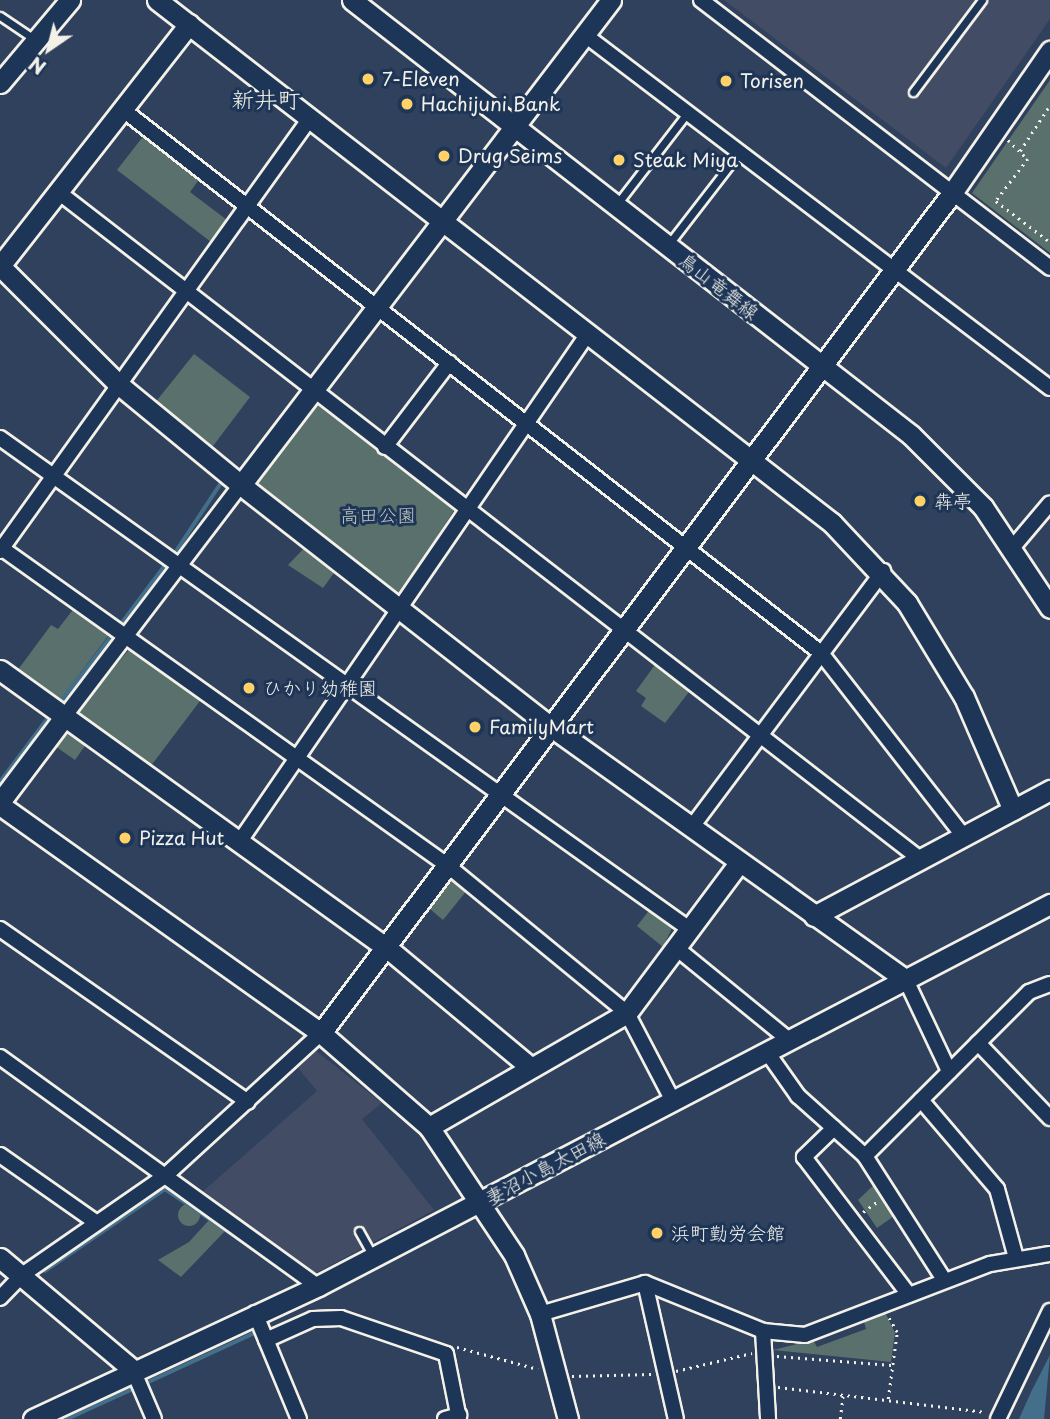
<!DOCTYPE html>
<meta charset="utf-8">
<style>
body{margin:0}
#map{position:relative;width:1050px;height:1419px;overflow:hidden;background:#30415d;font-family:"Playpen Sans","Klee One",sans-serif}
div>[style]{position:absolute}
.built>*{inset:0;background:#424c64}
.green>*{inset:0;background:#5a706c}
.round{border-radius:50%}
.water>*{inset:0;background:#446f8a}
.stream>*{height:3.5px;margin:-1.75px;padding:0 1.75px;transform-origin:1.75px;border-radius:1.75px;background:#446f8a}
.path>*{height:2.5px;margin-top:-1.25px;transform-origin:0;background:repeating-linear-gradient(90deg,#f4f1e8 0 2px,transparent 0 7px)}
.roads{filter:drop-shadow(2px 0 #f4f1e8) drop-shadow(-2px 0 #f4f1e8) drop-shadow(0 2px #f4f1e8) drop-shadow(0 -2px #f4f1e8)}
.lane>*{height:7px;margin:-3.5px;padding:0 3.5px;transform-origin:3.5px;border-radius:3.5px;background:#1d3557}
.street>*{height:14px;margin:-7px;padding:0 7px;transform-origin:7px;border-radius:7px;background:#1d3557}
.secondary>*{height:19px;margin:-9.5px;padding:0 9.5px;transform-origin:9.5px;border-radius:9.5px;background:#1d3557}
.dots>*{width:19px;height:19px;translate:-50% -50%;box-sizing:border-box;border:4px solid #1d3557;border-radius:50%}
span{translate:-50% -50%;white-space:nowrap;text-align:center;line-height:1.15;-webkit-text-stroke:6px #1d3557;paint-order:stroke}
.poi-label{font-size:19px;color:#f4f1e8}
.left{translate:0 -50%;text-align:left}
.street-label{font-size:19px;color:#f4f1e8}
.park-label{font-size:19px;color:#bec4bd}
.quarter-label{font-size:23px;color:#f4f1e8}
.north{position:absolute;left:14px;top:14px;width:70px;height:70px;-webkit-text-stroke:5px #1d3557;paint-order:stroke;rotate:215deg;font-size:19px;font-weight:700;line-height:28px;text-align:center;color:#f4f1e8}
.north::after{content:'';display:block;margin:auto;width:24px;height:32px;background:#f4f1e8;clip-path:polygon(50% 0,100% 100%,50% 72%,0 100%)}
</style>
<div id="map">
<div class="built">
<i style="clip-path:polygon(724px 0,1050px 0,1050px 19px,946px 168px)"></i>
<i style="clip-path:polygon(316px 1051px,382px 1103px,362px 1119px,434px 1210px,314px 1274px,200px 1194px,317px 1091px,298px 1068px)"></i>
</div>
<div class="green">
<i style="clip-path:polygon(1050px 80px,1050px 253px,972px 193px)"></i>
<i style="clip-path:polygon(145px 134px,201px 177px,190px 192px,227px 220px,211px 242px,117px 170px)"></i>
<i style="clip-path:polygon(194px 354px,250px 397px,210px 450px,154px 404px)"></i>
<i style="clip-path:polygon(320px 402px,456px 507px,401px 593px,394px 595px,257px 488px,254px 478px,312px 403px)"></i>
<i style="clip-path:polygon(307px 545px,337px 569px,323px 588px,288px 565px)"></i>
<i style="clip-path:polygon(75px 607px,112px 631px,59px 701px,17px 671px,51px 625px,58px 629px)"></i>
<i style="clip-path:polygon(132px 646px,203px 697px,150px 767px,80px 717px,79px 709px)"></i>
<i style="clip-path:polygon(657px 662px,692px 688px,665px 723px,641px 706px,646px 698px,636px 691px)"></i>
<i style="clip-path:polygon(63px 728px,89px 740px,75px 760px,52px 744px)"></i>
<i style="clip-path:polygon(452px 875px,468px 889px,443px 920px,424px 904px)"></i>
<i style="clip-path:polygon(651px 908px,674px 924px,663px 947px,637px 926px)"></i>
<i style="clip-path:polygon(876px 1183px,897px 1214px,877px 1228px,858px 1200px)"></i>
<i class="round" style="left:178px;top:1204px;width:22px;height:22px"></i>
<i style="clip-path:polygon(210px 1219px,225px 1231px,181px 1277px,158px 1260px,189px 1242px)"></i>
<i style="clip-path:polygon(884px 1310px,895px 1333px,891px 1362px,773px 1350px,813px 1340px,817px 1347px,866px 1329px,863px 1318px)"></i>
</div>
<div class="water">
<i style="clip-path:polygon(1050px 1355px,1044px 1419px,1019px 1419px,1031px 1392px)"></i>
</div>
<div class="stream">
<i style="left:10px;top:290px;width:132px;rotate:44.7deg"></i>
<i style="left:177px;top:550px;width:84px;rotate:-56.7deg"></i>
<i style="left:118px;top:628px;width:75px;rotate:-53.1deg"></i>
<i style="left:58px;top:705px;width:90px;rotate:-52.2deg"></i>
<i style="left:0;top:782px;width:85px;rotate:-53.1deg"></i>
<i style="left:45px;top:1271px;width:145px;rotate:-34.3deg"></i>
<i style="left:165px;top:1189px;width:122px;rotate:34deg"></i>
<i style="left:142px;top:1385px;width:129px;rotate:-24.8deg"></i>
<i style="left:67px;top:1419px;width:75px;rotate:-24.5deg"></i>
</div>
<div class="path">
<i style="left:1008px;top:140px;width:28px;rotate:44deg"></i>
<i style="left:1028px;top:159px;width:53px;rotate:127.3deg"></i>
<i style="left:996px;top:201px;width:68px;rotate:37.2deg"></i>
<i style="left:1020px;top:151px;width:55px;rotate:-56.9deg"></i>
<i style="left:863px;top:1212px;width:19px;rotate:-36deg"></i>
<i style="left:457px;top:1347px;width:84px;rotate:15.2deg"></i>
<i style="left:777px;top:1356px;width:115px;rotate:4.5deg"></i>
<i style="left:676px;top:1371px;width:78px;rotate:-13.3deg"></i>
<i style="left:572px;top:1376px;width:80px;rotate:-1.4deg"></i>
<i style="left:778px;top:1387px;width:209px;rotate:6.9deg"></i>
<i style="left:888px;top:1399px;width:68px;rotate:-82.3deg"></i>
<i style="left:897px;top:1332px;width:16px;rotate:-120deg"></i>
<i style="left:840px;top:1419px;width:24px;rotate:-83deg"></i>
</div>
<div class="roads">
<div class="lane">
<i style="left:0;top:16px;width:41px;rotate:34.1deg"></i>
<i style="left:913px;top:92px;width:115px;rotate:-53.1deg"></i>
<i style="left:617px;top:204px;width:116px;rotate:-52.3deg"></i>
<i style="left:668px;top:245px;width:118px;rotate:-52.3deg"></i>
<i style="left:359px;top:1231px;width:29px;rotate:61deg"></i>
</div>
<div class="street">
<i style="left:701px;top:0;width:440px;rotate:37.5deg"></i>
<i style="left:585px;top:35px;width:584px;rotate:37.2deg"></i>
<i style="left:122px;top:109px;width:886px;rotate:37.89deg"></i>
<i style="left:821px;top:653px;width:233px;rotate:52.1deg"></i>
<i style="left:57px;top:191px;width:1091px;rotate:37.74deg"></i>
<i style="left:0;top:438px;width:845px;rotate:35.46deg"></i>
<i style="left:385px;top:447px;width:106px;rotate:-52.7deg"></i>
<i style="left:0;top:547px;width:549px;rotate:35.43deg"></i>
<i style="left:447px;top:865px;width:233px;rotate:39.4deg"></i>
<i style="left:627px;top:1013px;width:99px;rotate:62.4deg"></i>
<i style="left:1013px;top:547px;width:57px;rotate:-49.9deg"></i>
<i style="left:0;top:551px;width:534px;rotate:-54.38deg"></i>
<i style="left:64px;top:717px;width:292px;rotate:-52.7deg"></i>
<i style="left:691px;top:828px;width:321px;rotate:-53.2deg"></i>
<i style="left:240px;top:841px;width:617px;rotate:-55.56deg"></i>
<i style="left:0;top:929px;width:302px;rotate:34.9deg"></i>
<i style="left:675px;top:947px;width:147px;rotate:39.2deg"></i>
<i style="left:906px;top:980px;width:101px;rotate:64.7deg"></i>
<i style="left:978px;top:1043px;width:104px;rotate:46.2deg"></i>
<i style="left:767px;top:1052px;width:54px;rotate:54.8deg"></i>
<i style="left:798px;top:1096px;width:90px;rotate:41.8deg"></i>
<i style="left:865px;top:1156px;width:148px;rotate:57.4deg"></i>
<i style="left:0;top:1057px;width:392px;rotate:35.8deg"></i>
<i style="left:921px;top:1100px;width:117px;rotate:49.5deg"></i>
<i style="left:997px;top:1189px;width:72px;rotate:74.6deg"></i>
<i style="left:834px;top:1128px;width:42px;rotate:136deg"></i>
<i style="left:804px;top:1157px;width:173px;rotate:52.7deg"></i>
<i style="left:0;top:1155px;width:118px;rotate:35deg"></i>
<i style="left:865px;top:1156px;width:232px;rotate:-45deg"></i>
<i style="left:1029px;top:992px;width:22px;rotate:-21deg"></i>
<i style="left:645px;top:1283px;width:139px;rotate:77.2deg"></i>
<i style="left:0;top:1298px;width:32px;rotate:-46deg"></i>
<i style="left:22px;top:1275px;width:174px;rotate:-34.7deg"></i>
<i style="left:165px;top:1176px;width:212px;rotate:-42.5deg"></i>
<i style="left:255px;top:1313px;width:115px;rotate:67.5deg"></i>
<i style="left:540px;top:1314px;width:109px;rotate:-16.4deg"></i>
<i style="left:645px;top:1283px;width:127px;rotate:22.1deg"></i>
<i style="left:763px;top:1331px;width:42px;rotate:5.4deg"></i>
<i style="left:805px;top:1335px;width:198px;rotate:-21deg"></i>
<i style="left:990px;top:1264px;width:61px;rotate:-9.5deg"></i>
<i style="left:763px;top:1331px;width:88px;rotate:86.7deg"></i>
<i style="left:266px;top:1340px;width:51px;rotate:-24.1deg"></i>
<i style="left:313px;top:1319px;width:28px;rotate:-2deg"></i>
<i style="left:341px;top:1318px;width:111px;rotate:18.9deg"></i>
<i style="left:446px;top:1354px;width:66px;rotate:78.7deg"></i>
<i style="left:133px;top:1370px;width:53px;rotate:66.8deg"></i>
<i style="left:445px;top:1419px;width:15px;rotate:-16deg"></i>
<i style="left:998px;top:1419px;width:120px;rotate:-64.3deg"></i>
</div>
<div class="secondary">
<i style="left:157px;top:0;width:854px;rotate:37.77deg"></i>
<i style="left:832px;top:523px;width:110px;rotate:46.8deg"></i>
<i style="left:907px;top:603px;width:110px;rotate:58.8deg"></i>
<i style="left:964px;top:697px;width:123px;rotate:66.6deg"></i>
<i style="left:352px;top:0;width:708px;rotate:37.89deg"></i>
<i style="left:911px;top:435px;width:102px;rotate:45deg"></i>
<i style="left:983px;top:507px;width:121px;rotate:56.4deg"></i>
<i style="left:0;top:83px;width:109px;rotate:-49.9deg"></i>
<i style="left:0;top:266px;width:167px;rotate:45deg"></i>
<i style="left:118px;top:384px;width:159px;rotate:39.4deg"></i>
<i style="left:241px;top:485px;width:392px;rotate:38deg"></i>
<i style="left:550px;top:726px;width:437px;rotate:35.5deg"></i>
<i style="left:0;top:266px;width:307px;rotate:-52deg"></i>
<i style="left:241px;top:485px;width:610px;rotate:-52.66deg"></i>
<i style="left:0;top:670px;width:475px;rotate:35.7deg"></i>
<i style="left:386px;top:947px;width:186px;rotate:39.8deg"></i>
<i style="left:0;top:802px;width:106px;rotate:-53deg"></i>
<i style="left:0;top:805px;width:394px;rotate:35.4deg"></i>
<i style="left:321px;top:1033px;width:143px;rotate:41deg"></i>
<i style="left:429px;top:1127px;width:154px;rotate:56.4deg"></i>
<i style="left:514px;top:1255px;width:64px;rotate:66.2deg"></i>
<i style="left:540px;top:1314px;width:109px;rotate:75.1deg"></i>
<i style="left:814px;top:916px;width:268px;rotate:-28.1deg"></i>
<i style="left:321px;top:1033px;width:1051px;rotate:-53.09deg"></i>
<i style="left:952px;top:193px;width:173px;rotate:-55.4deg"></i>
<i style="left:429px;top:1127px;width:228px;rotate:-29.9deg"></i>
<i style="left:627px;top:1013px;width:187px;rotate:-53.3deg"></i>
<i style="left:0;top:1258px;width:174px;rotate:40.1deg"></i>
<i style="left:33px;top:1419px;width:315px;rotate:-25deg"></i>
<i style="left:318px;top:1286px;width:826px;rotate:-27.56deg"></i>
</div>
</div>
<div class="dots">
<i style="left:368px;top:79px;background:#ffd166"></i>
<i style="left:726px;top:81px;background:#ffd166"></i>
<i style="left:407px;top:104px;background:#ffd166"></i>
<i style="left:444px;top:156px;background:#ffd166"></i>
<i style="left:619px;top:160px;background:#ffd166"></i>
<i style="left:920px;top:501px;background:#ffd166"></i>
<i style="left:249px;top:688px;background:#ffd166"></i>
<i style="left:475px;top:727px;background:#ffd166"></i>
<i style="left:125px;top:838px;background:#ffd166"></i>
<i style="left:657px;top:1233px;background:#ffd166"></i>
</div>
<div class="poi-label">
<span class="left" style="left:382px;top:79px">7-Eleven</span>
<span class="left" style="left:740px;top:81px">Torisen</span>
<span class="left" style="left:421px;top:104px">Hachijuni Bank</span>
<span class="left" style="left:458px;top:156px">Drug Seims</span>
<span class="left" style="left:633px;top:160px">Steak Miya</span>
<span class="left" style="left:934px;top:501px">犇亭</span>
<span class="left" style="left:263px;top:688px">ひかり幼稚園</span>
<span class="left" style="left:489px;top:727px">FamilyMart</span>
<span class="left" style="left:139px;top:838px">Pizza Hut</span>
<span class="left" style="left:671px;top:1233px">浜町勤労会館</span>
</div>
<div class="street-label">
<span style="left:719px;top:286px;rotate:38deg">鳥山竜舞線</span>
<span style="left:545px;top:1168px;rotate:-28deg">妻沼小島太田線</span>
</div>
<div class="park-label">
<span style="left:378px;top:515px">高田公園</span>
</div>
<div class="quarter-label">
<span style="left:266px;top:99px">新井町</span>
</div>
<div class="north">N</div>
</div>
